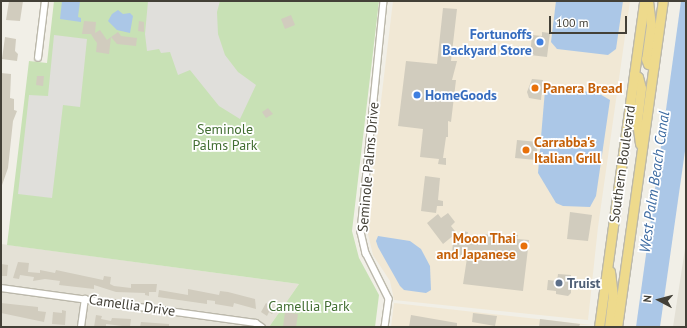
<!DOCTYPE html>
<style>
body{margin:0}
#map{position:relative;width:687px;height:328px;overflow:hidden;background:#f1efe7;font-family:"PT Sans",sans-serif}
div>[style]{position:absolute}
.residential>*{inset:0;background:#e4e1d6}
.commercial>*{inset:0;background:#f1e8d5}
.green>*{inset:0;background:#c8e1b5}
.parking>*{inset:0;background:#e0dfdb}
.water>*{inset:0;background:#abc7e7}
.building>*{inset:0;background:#d1ccbe}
.roads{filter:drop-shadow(1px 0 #bbb8ab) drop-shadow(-1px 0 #bbb8ab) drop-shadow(0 1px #bbb8ab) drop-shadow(0 -1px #bbb8ab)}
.minor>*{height:5.5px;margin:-2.75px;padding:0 2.75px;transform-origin:2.75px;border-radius:2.75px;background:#fff}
.trunk>*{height:9px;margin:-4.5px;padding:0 4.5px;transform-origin:4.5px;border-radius:4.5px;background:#eeda8c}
.dots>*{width:11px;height:11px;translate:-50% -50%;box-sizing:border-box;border:2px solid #fff;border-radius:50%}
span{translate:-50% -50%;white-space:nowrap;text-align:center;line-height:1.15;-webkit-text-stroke:3.5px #fff;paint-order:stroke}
.shop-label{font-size:14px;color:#366cbe;font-weight:700}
.right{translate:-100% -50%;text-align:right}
.left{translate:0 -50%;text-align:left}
.food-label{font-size:14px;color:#c56008;font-weight:700}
.park-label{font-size:14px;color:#426e32}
.street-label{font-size:14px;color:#434037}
.service-label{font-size:14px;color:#4e5e75;font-weight:700}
.water-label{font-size:15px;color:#3e6ca2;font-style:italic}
.frame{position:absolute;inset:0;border:2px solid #434037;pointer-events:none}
.north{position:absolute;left:639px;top:280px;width:40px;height:40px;-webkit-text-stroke:3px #fff;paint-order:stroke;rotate:276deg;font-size:11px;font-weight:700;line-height:16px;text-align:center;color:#434037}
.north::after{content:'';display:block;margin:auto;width:14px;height:18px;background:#434037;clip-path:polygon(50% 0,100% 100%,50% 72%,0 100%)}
.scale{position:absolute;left:549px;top:16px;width:78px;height:18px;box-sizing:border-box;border:2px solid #434037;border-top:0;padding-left:5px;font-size:12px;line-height:14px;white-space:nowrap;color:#434037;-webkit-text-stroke:3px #fff;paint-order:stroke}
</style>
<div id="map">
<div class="residential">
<i style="clip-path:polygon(686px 242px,686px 327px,673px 327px)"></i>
<i style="clip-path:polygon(1px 244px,299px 284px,269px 327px,1px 327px)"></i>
</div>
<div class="commercial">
<i style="clip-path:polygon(393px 1px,630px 1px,598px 227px,588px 320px,394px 300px,390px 281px,373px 255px,366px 226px)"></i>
<i style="clip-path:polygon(394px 303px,592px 325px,391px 327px)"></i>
</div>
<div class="green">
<i style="clip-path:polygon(54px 1px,379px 1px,352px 231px,359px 258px,379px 295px,375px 327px,269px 327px,299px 284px,7px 245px,29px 61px,47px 63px)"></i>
</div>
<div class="parking">
<i style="clip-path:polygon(148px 1px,220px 1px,217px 12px,218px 34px,225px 55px,238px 72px,256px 85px,240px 119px,219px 106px,190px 70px,178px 75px,170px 52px,161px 53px,159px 49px,147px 51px,145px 34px)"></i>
<i style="clip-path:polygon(54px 35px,87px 39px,80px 107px,63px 105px,52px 198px,18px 194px,29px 95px,48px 96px)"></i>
</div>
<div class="water">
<i style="clip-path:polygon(62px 1px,80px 1px,78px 17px,81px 18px,81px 22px,60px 19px)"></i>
<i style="clip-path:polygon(556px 1px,623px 1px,616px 49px,608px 55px,557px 49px,551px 42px)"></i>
<i style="clip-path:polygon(681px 1px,686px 1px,686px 144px,660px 327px,636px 327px)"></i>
<i style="clip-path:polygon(118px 10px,123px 14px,130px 13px,133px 16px,130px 33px,117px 30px,108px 21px,112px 14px)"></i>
<i style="clip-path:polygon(553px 88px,598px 93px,610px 100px,596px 196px,590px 207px,563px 206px,556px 203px,538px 173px,545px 90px)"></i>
<i style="clip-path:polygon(378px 236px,410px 241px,421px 249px,430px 266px,431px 290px,426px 293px,404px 290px,400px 286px,378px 247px,376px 241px)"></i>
</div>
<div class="building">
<i style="clip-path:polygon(9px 1px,23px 1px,20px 21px,6px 20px)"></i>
<i style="clip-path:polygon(443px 8px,457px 9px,451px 61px,457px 61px,452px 80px,456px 80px,451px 122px,448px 121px,448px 137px,446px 137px,443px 158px,446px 158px,446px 165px,438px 164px,439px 159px,420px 157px,423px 129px,398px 126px,406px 61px,437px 64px)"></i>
<i style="clip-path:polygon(291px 15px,295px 25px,285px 29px,281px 19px)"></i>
<i style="clip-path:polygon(84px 21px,96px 22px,95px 33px,100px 30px,107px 40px,111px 37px,109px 54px,96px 52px,97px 43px,94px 39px,91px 34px,82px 34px)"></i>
<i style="clip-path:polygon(139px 21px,144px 22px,144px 32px,138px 31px)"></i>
<i style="clip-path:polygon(118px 32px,121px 36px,137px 38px,136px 46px,117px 44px,111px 37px)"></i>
<i style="clip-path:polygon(542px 32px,550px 33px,547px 57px,530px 55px,532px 35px,542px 36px)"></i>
<i style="clip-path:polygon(5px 37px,16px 39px,15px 51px,18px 54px,17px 61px,2px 59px)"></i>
<i style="clip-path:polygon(1px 73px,11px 74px,10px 98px,14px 99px,14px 110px,17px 111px,13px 121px,8px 168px,1px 188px)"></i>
<i style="clip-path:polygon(37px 76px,44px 76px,43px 86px,36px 85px)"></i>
<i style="clip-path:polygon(532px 79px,543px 80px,541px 100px,529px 98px,527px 92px)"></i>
<i style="clip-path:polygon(268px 108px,273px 114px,266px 118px,262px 112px)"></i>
<i style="clip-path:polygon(517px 140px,538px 142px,536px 160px,515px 158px)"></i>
<i style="clip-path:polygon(425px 176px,440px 178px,438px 200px,443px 201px,443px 206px,437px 206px,436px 213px,421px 211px)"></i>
<i style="clip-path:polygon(570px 212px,592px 215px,588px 241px,567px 239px)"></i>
<i style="clip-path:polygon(448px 213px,455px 222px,451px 226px,461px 239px,462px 231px,468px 232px,467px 236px,478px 237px,478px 234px,494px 235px,493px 240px,509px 242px,510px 234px,518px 235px,517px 239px,529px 240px,523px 291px,463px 284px,467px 258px,458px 257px,459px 253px,452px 252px,454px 235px,443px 244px,427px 223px,438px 214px,441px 218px)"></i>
<i style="clip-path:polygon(18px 262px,29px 263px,28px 272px,40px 273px,40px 270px,55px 273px,56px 270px,103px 280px,104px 276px,111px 277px,110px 284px,114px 286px,131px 288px,131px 284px,157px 284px,156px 292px,149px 292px,149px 296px,145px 295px,145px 293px,116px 292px,94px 285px,94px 289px,59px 285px,60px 281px,45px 279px,33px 281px,34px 277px,20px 275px,19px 279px,13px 278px)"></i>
<i style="clip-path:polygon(1px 264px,8px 265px,7px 276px,1px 276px)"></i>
<i style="clip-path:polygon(558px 274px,571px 275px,571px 293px,568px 296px,556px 294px,556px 291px,547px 290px,548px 280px,557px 281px)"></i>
<i style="clip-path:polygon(188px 289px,219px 295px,220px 291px,228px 292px,255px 299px,256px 309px,234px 303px,233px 307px,215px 304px,215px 301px,207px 300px,207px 304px,158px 297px,159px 290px,188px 295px)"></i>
<i style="clip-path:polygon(1px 303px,38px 307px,38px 311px,46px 312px,44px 322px,1px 313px)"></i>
<i style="clip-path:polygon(266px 303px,276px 309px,272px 314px,269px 312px,267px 316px,261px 312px)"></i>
<i style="clip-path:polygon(62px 310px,66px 311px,65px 325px,52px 324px,53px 312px,62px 313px)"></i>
<i style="clip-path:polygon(285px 312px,298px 314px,296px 327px,283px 327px)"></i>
<i style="clip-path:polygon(473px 313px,497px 316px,495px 326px,472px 322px)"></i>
<i style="clip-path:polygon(96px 315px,102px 316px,101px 319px,111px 321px,112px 318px,131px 319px,130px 327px,106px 324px,106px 327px,94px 327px)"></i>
<i style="clip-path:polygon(411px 315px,457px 323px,457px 327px,409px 327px)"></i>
<i style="clip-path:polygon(540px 319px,580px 324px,579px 327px,539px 327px)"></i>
<i style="clip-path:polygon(141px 322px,169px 324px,169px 327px,140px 327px)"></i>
</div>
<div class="roads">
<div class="minor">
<i style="left:384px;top:1px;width:232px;rotate:95.7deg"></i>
<i style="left:361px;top:232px;width:22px;rotate:77deg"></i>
<i style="left:366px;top:253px;width:51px;rotate:63.4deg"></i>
<i style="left:389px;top:299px;width:28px;rotate:98deg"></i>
<i style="left:38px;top:58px;width:57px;rotate:-83deg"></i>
<i style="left:1px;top:288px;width:257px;rotate:7.8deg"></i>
<i style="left:256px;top:323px;width:7px;rotate:34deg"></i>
<i style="left:81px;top:327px;width:28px;rotate:-82deg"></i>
</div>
<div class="trunk">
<i style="left:648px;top:1px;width:24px;rotate:83deg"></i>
<i style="left:651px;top:25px;width:34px;rotate:98deg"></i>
<i style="left:646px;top:59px;width:5px;rotate:68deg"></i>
<i style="left:648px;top:64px;width:6px;rotate:18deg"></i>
<i style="left:634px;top:74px;width:5px;rotate:37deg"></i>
<i style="left:638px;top:77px;width:11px;rotate:75deg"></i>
<i style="left:641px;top:88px;width:34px;rotate:97deg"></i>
<i style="left:637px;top:122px;width:22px;rotate:82deg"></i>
<i style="left:599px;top:327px;width:329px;rotate:-82.1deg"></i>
<i style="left:609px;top:327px;width:31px;rotate:-83deg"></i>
<i style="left:613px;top:296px;width:25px;rotate:-97deg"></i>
<i style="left:617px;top:327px;width:329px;rotate:-82deg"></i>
</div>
</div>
<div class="dots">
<i style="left:540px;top:42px;background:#3f7fe0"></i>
<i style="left:535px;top:88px;background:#e8710a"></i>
<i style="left:417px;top:95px;background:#3f7fe0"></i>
<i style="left:526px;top:150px;background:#e8710a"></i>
<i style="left:524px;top:246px;background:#e8710a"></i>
<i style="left:559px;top:283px;background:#5c6f8a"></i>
</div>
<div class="shop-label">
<span class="right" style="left:532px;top:42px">Fortunoffs<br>Backyard Store</span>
<span class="left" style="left:425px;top:95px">HomeGoods</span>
</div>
<div class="food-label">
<span class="left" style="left:543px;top:88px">Panera Bread</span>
<span class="left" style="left:534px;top:150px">Carrabba's<br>Italian Grill</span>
<span class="right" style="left:516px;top:246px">Moon Thai<br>and Japanese</span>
</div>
<div class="park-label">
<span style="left:225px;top:137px">Seminole<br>Palms Park</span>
<span style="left:309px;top:306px">Camellia Park</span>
</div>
<div class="street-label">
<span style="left:622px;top:164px;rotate:-82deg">Southern Boulevard</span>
<span style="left:368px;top:167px;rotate:-85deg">Seminole Palms Drive</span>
<span style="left:132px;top:305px;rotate:8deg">Camellia Drive</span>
</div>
<div class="service-label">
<span class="left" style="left:567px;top:283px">Truist</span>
</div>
<div class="water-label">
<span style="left:654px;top:182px;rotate:-82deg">West Palm Beach Canal</span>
</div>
<div class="frame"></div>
<div class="north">N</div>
<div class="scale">100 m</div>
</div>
